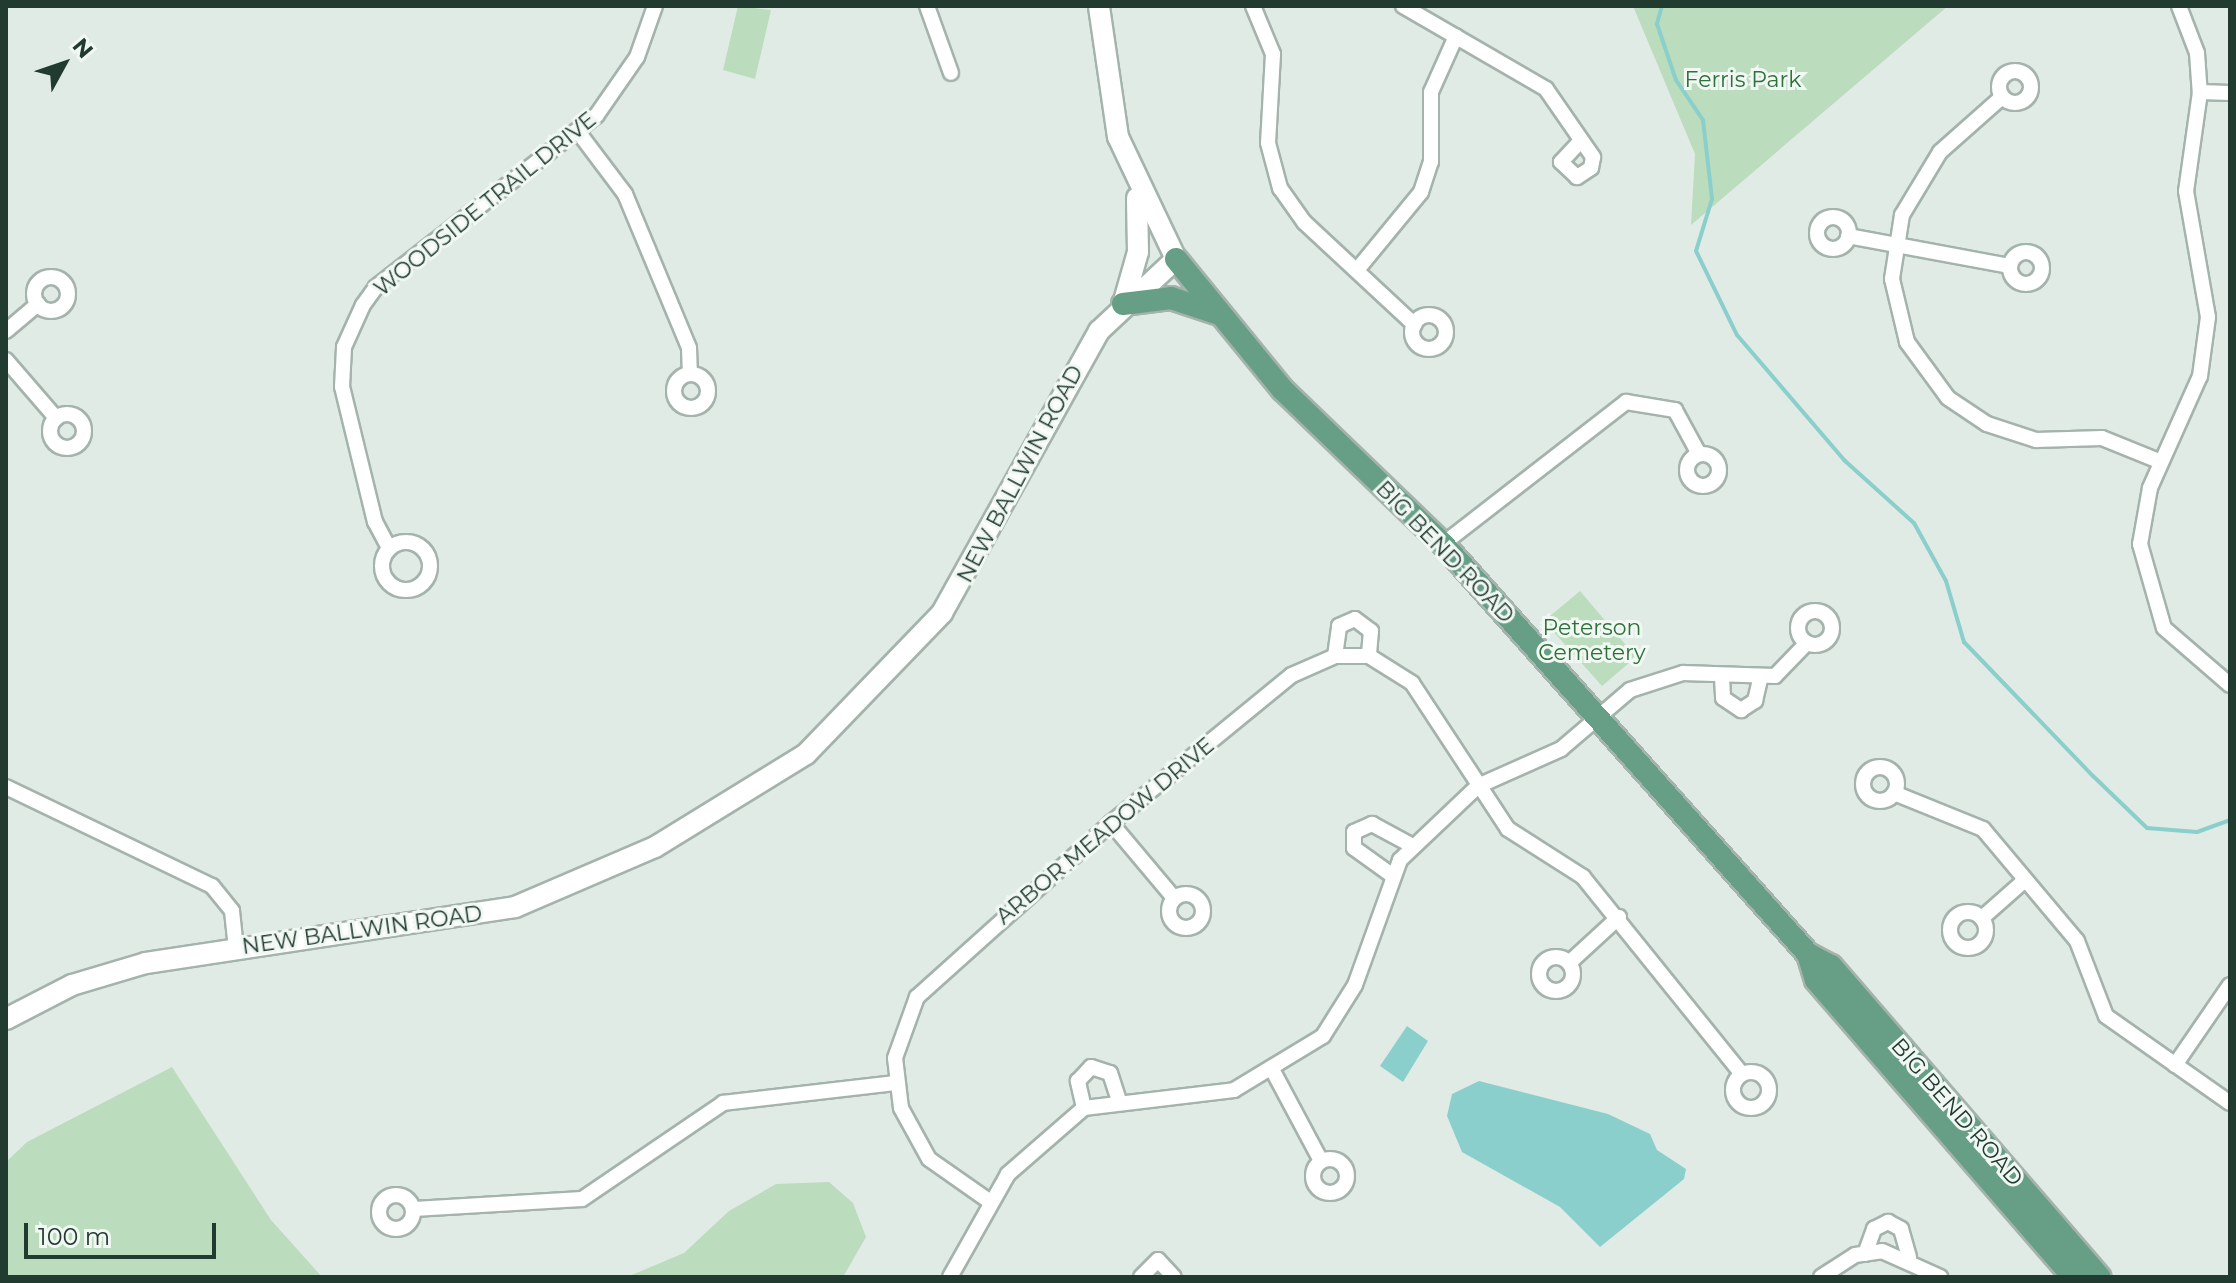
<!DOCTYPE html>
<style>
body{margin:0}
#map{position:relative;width:2236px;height:1283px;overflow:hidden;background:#e1ebe5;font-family:Montserrat,sans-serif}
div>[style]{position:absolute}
.green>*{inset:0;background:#bbdcbd}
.water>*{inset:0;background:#8bcfcc}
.stream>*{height:4px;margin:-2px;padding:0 2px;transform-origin:2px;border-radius:2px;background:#8bcfcc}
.roads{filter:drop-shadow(2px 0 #a4b3ab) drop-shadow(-2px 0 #a4b3ab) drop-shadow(0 2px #a4b3ab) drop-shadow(0 -2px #a4b3ab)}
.street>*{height:14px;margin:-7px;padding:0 7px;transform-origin:7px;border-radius:7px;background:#fff}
.street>.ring{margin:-7px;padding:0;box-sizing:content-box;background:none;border:14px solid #fff;border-radius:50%}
.secondary>*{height:20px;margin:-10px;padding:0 10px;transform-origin:10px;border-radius:10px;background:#fff}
.primary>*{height:22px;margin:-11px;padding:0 11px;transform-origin:11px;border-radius:11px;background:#679f86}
span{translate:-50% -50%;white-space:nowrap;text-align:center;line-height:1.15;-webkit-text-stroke:6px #f1f8f3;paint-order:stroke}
.park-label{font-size:22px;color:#2e713b}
.street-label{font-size:22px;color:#223b30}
.frame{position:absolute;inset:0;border:8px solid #223b30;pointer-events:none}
.north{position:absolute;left:24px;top:24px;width:80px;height:80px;-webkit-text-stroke:6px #f1f8f3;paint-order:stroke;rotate:50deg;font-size:22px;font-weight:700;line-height:32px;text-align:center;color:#223b30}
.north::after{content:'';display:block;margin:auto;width:28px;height:36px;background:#223b30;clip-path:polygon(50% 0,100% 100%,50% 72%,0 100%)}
.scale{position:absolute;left:24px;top:1223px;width:192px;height:36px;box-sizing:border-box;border:4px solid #223b30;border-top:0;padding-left:10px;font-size:24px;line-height:28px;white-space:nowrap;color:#223b30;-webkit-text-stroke:6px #f1f8f3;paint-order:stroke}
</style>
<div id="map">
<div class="green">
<i style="clip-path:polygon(738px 6px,771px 10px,755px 79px,723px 70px)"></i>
<i style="clip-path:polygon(1633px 6px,1948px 6px,1691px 225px,1695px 154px)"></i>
<i style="clip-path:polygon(1580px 591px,1636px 657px,1602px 686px,1544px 621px)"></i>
<i style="clip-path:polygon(172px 1067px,271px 1220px,322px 1277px,6px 1277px,6px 1162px,27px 1142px)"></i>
<i style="clip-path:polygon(829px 1182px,853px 1203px,866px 1237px,843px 1277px,627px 1277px,684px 1253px,729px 1211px,776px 1184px)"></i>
</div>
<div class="water">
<i style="clip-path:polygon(1407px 1026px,1428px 1041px,1403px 1082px,1380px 1066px)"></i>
<i style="clip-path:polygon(1479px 1081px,1608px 1114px,1650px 1134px,1657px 1150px,1686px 1169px,1684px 1179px,1600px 1247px,1560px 1207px,1462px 1152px,1447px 1116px,1452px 1094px)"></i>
</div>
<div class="stream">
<i style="left:1662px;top:6px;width:19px;rotate:106deg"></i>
<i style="left:1657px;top:24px;width:59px;rotate:71.3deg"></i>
<i style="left:1676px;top:80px;width:48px;rotate:56deg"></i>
<i style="left:1703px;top:120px;width:80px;rotate:83.5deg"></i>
<i style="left:1712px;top:199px;width:54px;rotate:107.1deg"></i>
<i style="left:1696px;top:251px;width:93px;rotate:64deg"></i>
<i style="left:1737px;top:335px;width:165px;rotate:49.4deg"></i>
<i style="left:1844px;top:460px;width:94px;rotate:42deg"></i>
<i style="left:1914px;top:523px;width:66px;rotate:61.1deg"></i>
<i style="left:1946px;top:581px;width:64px;rotate:73.6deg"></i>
<i style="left:1964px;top:642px;width:186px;rotate:46.1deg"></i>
<i style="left:2093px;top:776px;width:75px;rotate:43.9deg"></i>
<i style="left:2147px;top:828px;width:50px;rotate:4.6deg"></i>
<i style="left:2197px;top:832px;width:35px;rotate:-20deg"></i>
</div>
<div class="roads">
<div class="street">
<i style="left:927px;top:6px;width:71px;rotate:70.3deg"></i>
<i style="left:1253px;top:6px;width:52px;rotate:67.4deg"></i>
<i style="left:1273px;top:54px;width:89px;rotate:93.2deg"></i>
<i style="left:1268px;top:143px;width:47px;rotate:75.1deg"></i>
<i style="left:1280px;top:188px;width:42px;rotate:54.8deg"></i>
<i style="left:1304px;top:222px;width:151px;rotate:42.9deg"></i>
<i style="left:1403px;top:6px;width:165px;rotate:30.1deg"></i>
<i style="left:1546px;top:89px;width:83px;rotate:55.3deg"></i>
<i style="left:1593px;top:157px;width:11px;rotate:100deg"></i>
<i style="left:1591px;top:168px;width:17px;rotate:147deg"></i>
<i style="left:1577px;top:177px;width:22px;rotate:-137deg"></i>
<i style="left:1561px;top:162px;width:25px;rotate:-47deg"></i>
<i style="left:2179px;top:6px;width:50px;rotate:69deg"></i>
<i style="left:2197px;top:53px;width:39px;rotate:86deg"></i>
<i style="left:2200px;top:92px;width:100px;rotate:98deg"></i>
<i style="left:2186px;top:191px;width:128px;rotate:80.1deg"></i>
<i style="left:2208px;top:317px;width:60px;rotate:97.7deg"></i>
<i style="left:2200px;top:376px;width:123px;rotate:114.1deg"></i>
<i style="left:2150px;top:488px;width:57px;rotate:100.1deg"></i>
<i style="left:2140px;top:544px;width:87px;rotate:74.1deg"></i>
<i style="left:2164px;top:628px;width:87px;rotate:40.8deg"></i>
<i class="ring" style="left:1999px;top:71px;width:18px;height:18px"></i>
<i style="left:2200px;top:92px;width:30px;rotate:2deg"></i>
<i style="left:2002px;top:97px;width:83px;rotate:138.4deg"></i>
<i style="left:1940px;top:152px;width:74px;rotate:121.1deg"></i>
<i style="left:1902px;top:215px;width:65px;rotate:98.9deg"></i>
<i style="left:1892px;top:279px;width:65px;rotate:76.6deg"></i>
<i style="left:1907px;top:342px;width:69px;rotate:53.8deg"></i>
<i style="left:1948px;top:398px;width:47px;rotate:33.7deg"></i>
<i style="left:1987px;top:424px;width:52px;rotate:18.1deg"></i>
<i style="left:2036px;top:440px;width:66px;rotate:-1.7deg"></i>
<i style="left:2102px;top:438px;width:64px;rotate:22.1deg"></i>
<i style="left:579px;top:133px;width:76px;rotate:53deg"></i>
<i style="left:625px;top:194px;width:167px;rotate:67.4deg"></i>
<i style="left:689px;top:348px;width:26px;rotate:88deg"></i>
<i class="ring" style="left:1817px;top:217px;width:18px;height:18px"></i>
<i style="left:1848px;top:236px;width:165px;rotate:10.5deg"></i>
<i class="ring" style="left:2010px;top:252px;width:18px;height:18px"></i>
<i style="left:1357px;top:270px;width:101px;rotate:-50.6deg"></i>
<i style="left:1421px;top:192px;width:32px;rotate:-72deg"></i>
<i style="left:1431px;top:162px;width:70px;rotate:-90deg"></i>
<i style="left:1431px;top:92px;width:61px;rotate:-65.9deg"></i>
<i class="ring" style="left:34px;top:277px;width:20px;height:20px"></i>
<i class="ring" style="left:1412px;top:315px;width:20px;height:20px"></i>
<i style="left:6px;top:331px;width:42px;rotate:-40.2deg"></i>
<i style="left:6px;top:360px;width:77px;rotate:49.2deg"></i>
<i class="ring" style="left:674px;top:374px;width:20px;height:20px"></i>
<i class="ring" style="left:50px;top:414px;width:20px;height:20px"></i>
<i class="ring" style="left:1687px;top:454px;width:18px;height:18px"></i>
<i class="ring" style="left:382px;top:542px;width:34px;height:34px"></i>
<i style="left:1443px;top:544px;width:232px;rotate:-37.8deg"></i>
<i style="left:1626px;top:402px;width:50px;rotate:9.3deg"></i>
<i style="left:1675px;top:410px;width:50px;rotate:61.4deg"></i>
<i style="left:389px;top:548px;width:30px;rotate:-118deg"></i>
<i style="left:375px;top:522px;width:139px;rotate:-103.7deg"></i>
<i style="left:342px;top:387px;width:40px;rotate:-87.1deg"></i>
<i style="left:344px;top:347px;width:46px;rotate:-65.7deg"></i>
<i style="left:363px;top:305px;width:22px;rotate:-54deg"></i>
<i style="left:376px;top:287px;width:279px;rotate:-37.9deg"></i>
<i style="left:596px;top:116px;width:72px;rotate:-55.2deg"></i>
<i style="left:637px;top:57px;width:54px;rotate:-70.6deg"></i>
<i class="ring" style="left:1798px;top:611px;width:20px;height:20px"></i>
<i style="left:1335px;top:656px;width:30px;rotate:-82deg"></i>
<i style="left:1339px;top:626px;width:17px;rotate:-24deg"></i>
<i style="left:1355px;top:619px;width:20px;rotate:37deg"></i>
<i style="left:1371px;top:631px;width:25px;rotate:95deg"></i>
<i style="left:1722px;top:677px;width:21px;rotate:87deg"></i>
<i style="left:1723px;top:698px;width:22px;rotate:34deg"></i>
<i style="left:1741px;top:710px;width:17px;rotate:-33deg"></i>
<i style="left:1755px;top:701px;width:22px;rotate:-77deg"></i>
<i class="ring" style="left:1863px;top:767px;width:20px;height:20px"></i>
<i style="left:6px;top:787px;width:229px;rotate:25.7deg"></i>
<i style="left:212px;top:886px;width:32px;rotate:51deg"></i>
<i style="left:232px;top:911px;width:37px;rotate:84deg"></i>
<i style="left:1894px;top:793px;width:96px;rotate:22deg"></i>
<i style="left:1983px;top:829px;width:146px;rotate:50deg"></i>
<i style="left:2077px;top:941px;width:80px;rotate:68.9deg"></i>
<i style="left:2106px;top:1016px;width:151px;rotate:35.1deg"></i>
<i style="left:1111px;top:823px;width:98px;rotate:50deg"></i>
<i style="left:1393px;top:876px;width:48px;rotate:-144.3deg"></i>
<i style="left:1354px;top:848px;width:16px;rotate:-90deg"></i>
<i style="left:1354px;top:832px;width:20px;rotate:-24deg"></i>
<i style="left:1372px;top:824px;width:44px;rotate:28.3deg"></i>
<i class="ring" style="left:1169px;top:894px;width:20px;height:20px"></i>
<i class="ring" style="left:1950px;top:912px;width:22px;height:22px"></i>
<i style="left:1982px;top:918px;width:57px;rotate:-41.5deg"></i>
<i class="ring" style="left:1539px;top:957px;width:20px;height:20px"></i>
<i style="left:1569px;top:963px;width:68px;rotate:-42.6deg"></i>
<i style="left:2175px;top:1065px;width:97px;rotate:-55.5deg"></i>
<i style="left:1273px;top:1071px;width:102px;rotate:61.9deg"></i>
<i class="ring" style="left:1733px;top:1072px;width:22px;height:22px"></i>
<i style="left:1084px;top:1108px;width:28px;rotate:-103deg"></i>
<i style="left:1078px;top:1081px;width:19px;rotate:-47deg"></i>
<i style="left:1091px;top:1067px;width:20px;rotate:18deg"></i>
<i style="left:1110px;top:1073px;width:26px;rotate:72deg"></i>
<i class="ring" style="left:1313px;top:1159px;width:20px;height:20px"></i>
<i class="ring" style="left:379px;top:1195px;width:20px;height:20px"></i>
<i style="left:989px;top:1201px;width:73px;rotate:-145deg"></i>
<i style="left:929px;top:1159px;width:58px;rotate:-118.8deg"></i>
<i style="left:901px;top:1108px;width:50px;rotate:-96.8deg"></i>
<i style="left:895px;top:1058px;width:65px;rotate:-70.2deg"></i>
<i style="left:917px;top:997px;width:261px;rotate:-41.9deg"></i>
<i style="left:1111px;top:823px;width:234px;rotate:-39.3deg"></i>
<i style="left:1292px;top:675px;width:47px;rotate:-23.8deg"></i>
<i style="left:1335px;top:656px;width:34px"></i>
<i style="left:1369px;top:656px;width:51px;rotate:32.1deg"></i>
<i style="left:1412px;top:683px;width:175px;rotate:56.7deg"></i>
<i style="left:1508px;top:829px;width:89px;rotate:32.6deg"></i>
<i style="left:1583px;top:877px;width:253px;rotate:51.1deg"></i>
<i style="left:414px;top:1209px;width:168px;rotate:-3.4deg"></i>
<i style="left:582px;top:1199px;width:171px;rotate:-34.2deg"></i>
<i style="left:723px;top:1103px;width:173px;rotate:-6.6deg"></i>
<i style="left:1865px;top:1254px;width:27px;rotate:-70deg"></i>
<i style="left:1874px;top:1229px;width:16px;rotate:-27deg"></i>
<i style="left:1888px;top:1222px;width:15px;rotate:28deg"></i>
<i style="left:1901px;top:1229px;width:29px;rotate:74deg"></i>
<i style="left:950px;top:1277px;width:118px;rotate:-60.6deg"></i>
<i style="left:1008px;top:1174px;width:101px;rotate:-41deg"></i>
<i style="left:1084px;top:1108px;width:151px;rotate:-6.8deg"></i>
<i style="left:1234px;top:1090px;width:104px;rotate:-31.2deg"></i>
<i style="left:1323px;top:1036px;width:60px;rotate:-57.9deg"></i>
<i style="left:1355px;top:985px;width:133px;rotate:-70.2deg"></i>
<i style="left:1400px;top:860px;width:108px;rotate:-43.5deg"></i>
<i style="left:1478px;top:786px;width:91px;rotate:-24deg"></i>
<i style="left:1561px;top:749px;width:91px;rotate:-40.5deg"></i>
<i style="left:1630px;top:690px;width:56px;rotate:-17.8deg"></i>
<i style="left:1683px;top:673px;width:92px;rotate:1.9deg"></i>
<i style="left:1775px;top:676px;width:46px;rotate:-45.9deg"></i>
<i style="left:1141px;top:1277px;width:24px;rotate:-45deg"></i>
<i style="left:1158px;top:1260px;width:23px;rotate:47deg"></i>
<i style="left:1821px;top:1277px;width:40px;rotate:-32.9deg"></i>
<i style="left:1855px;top:1255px;width:27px;rotate:-8deg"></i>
<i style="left:1882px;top:1251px;width:64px;rotate:24.1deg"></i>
</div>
<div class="secondary">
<i style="left:1124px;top:301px;width:51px;rotate:-74.1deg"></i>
<i style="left:1138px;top:252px;width:54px;rotate:-91.1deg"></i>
<i style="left:6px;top:1019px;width:74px;rotate:-27.3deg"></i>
<i style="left:72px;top:985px;width:77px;rotate:-16.6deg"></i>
<i style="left:146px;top:963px;width:373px;rotate:-8.6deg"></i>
<i style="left:515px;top:907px;width:152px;rotate:-23.2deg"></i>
<i style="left:655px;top:847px;width:177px;rotate:-31.6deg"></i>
<i style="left:806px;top:754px;width:196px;rotate:-46deg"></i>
<i style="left:942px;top:613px;width:323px;rotate:-60.9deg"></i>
<i style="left:1099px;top:331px;width:105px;rotate:-43.1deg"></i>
<i style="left:1176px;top:259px;width:135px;rotate:-115.4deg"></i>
<i style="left:1118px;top:137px;width:132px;rotate:-98.3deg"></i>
</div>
<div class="primary">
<i style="left:1176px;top:259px;width:169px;rotate:50.8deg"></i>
<i style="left:1283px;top:390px;width:222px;rotate:43.9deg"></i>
<i style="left:1443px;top:544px;width:549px;rotate:48.32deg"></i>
<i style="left:1808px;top:954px;width:26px;rotate:28deg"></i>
<i style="left:1831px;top:966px;width:411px;rotate:49.2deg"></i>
<i style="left:1123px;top:304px;width:48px;rotate:-7.1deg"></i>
<i style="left:1171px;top:298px;width:51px;rotate:18.4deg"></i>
<i style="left:1808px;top:954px;width:27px;rotate:73deg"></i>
<i style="left:1816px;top:980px;width:393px;rotate:49.1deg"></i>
</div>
</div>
<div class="park-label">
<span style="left:1743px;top:80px">Ferris Park</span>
<span style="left:1592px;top:640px">Peterson<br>Cemetery</span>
</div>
<div class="street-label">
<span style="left:485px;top:204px;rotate:-39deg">WOODSIDE TRAIL DRIVE</span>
<span style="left:1020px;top:474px;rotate:-62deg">NEW BALLWIN ROAD</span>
<span style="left:1445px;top:552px;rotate:46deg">BIG BEND ROAD</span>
<span style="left:1105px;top:831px;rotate:-40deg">ARBOR MEADOW DRIVE</span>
<span style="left:362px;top:930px;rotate:-8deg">NEW BALLWIN ROAD</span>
<span style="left:1957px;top:1112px;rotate:49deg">BIG BEND ROAD</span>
</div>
<div class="frame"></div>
<div class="north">N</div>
<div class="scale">100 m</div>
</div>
